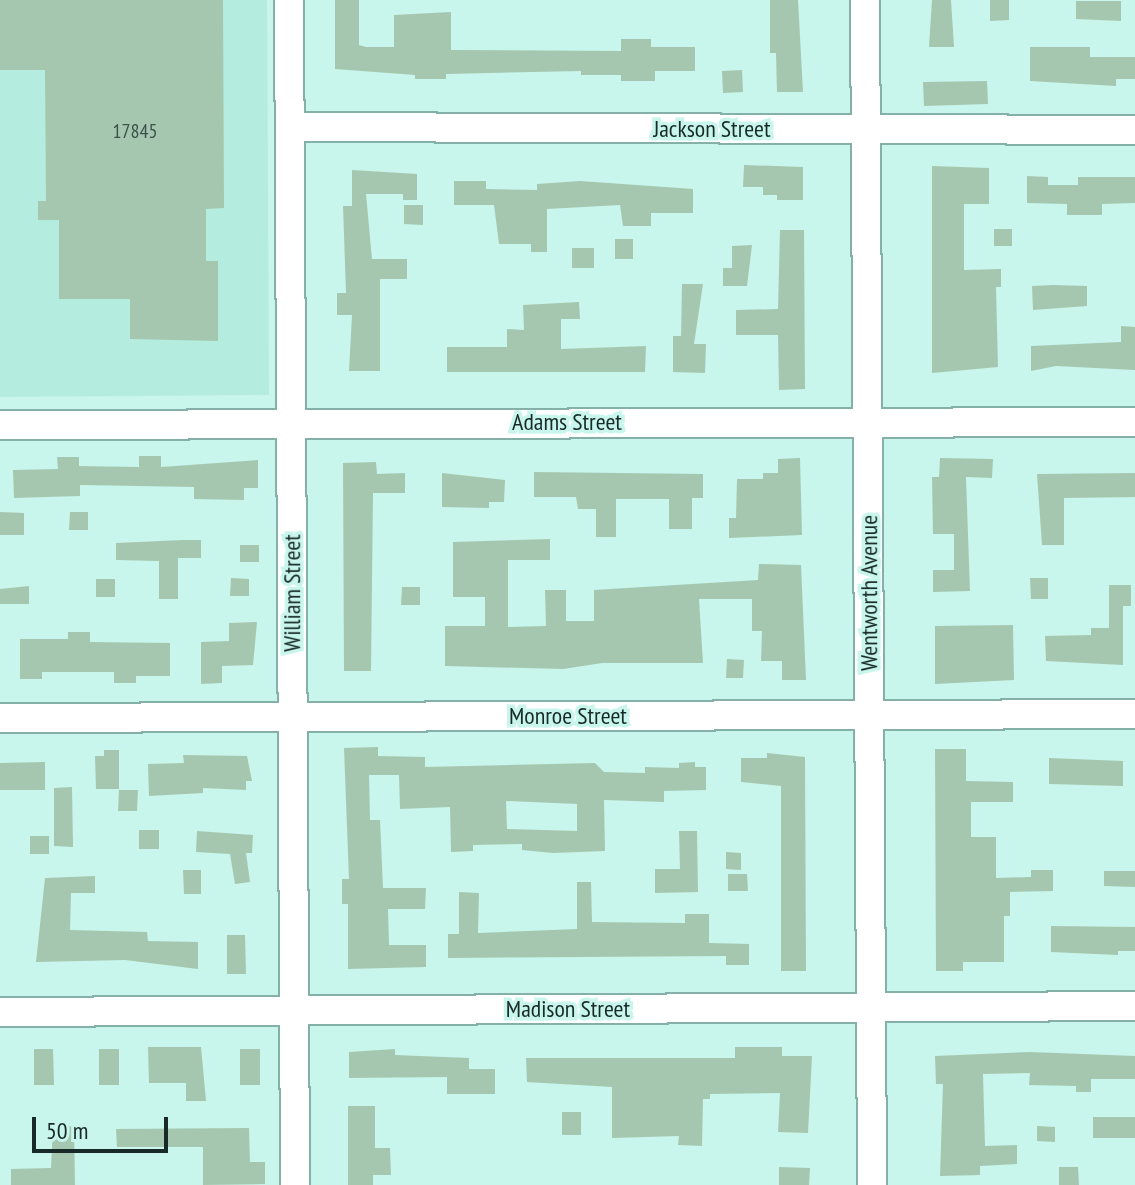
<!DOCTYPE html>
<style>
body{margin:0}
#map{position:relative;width:1135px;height:1185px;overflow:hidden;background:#c8f5ec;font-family:"PT Sans Narrow",sans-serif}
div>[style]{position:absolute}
.built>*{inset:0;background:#b5ece0}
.building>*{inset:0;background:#a6c7af}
.roads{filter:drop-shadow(2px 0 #84b0a7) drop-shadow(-2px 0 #84b0a7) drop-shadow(0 2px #84b0a7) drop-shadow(0 -2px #84b0a7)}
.minor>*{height:28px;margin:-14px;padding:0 14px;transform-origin:14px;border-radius:14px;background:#fff}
span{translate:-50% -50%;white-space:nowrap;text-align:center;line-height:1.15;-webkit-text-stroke:7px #c8f5ec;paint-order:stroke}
.number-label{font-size:20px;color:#3c5149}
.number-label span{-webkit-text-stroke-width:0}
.street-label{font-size:24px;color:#182a27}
.scale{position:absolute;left:32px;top:1117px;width:136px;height:36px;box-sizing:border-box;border:4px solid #182a27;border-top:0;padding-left:10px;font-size:24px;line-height:28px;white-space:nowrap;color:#182a27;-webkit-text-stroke:6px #c8f5ec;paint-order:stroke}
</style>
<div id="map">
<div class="built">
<i style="clip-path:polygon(0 0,267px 0,269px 395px,0 397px)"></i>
</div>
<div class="building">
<i style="clip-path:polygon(0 0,223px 0,224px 208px,206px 209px,206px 261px,218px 261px,218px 341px,130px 339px,130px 299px,59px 299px,59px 220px,38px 220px,38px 201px,46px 201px,45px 70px,0 70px)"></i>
<i style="clip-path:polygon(335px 0,359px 0,359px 45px,366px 47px,394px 47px,394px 15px,451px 12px,451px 50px,621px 51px,621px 39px,651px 39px,651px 47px,695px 47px,695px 71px,655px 71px,655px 81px,621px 81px,621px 75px,581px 75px,581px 71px,446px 74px,446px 79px,415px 79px,415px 75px,335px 69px)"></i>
<i style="clip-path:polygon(770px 0,798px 0,803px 92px,777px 92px,776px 53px,770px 53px)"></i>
<i style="clip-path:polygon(932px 0,951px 0,954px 47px,929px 47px)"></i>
<i style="clip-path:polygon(990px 0,1009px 0,1009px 20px,990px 21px)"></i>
<i style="clip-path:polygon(1076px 1px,1121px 1px,1121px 21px,1076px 19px)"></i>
<i style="clip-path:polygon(1030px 47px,1090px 47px,1090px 57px,1135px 57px,1135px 79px,1116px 79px,1116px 86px,1030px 81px)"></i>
<i style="clip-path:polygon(742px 70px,743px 92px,723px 93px,722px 71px)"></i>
<i style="clip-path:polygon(987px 81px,988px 104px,924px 106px,923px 82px)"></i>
<i style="clip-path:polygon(744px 165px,803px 167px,803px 200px,777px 200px,777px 195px,763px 195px,763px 187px,743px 187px)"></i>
<i style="clip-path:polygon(932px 166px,989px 168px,989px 204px,964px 204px,964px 270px,1001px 269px,1001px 287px,996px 287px,998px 367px,932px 373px)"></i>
<i style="clip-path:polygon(352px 170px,417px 174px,417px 200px,403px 200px,403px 194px,366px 194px,372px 259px,407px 259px,407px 279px,380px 279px,380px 371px,349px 371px,352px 315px,337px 315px,337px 293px,346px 293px,343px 206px,352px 206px)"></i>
<i style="clip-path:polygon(1027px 176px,1048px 177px,1048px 185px,1078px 185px,1078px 177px,1135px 177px,1135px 203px,1102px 204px,1102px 215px,1067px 215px,1067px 204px,1027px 203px)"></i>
<i style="clip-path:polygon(454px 181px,486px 181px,486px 189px,537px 190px,537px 184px,580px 181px,693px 189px,693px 213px,651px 213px,651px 226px,623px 226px,620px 205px,547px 209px,547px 252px,531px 252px,531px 244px,499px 244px,494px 205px,454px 205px)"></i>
<i style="clip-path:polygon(404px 205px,423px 205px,423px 225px,404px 224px)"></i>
<i style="clip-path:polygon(994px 229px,1012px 229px,1012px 246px,994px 246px)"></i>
<i style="clip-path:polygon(780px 230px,804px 230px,805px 389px,779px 390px,778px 335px,736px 335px,736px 310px,778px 309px)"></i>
<i style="clip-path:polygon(615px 239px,633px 239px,633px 259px,615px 259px)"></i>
<i style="clip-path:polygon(752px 245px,747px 286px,723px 286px,723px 268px,732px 268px,732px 246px)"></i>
<i style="clip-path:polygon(572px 248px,594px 248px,594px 268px,572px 268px)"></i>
<i style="clip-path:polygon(682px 284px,703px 284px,694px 344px,706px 344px,705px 373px,673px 372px,673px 336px,681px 336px)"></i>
<i style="clip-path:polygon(1053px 285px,1087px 286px,1087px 306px,1033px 310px,1032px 286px)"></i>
<i style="clip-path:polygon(579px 302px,580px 319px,561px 319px,561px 349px,646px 346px,645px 372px,447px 372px,447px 347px,507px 347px,507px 329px,524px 330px,523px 305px)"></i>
<i style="clip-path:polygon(1121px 326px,1135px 327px,1135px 370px,1056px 366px,1031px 371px,1031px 346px,1121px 342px)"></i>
<i style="clip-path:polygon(139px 456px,161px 456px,161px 467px,258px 460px,258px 488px,244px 488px,244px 500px,194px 499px,194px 487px,80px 485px,80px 496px,14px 498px,13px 470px,58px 469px,57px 457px,79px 457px,79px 466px,139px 467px)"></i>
<i style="clip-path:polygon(800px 458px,802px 535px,729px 538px,729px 518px,736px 518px,737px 479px,763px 479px,763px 473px,778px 473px,778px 459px)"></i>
<i style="clip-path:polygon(940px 458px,993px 459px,992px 478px,966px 477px,970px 591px,933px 592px,933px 570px,954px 570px,954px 534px,933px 534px,932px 477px,939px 477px)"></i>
<i style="clip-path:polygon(376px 462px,377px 474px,405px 473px,405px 493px,373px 493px,371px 671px,344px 671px,343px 463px)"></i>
<i style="clip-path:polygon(534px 472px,703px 474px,703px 498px,692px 498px,692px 529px,669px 529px,669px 499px,616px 499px,616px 537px,596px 537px,596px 509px,578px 509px,576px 497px,534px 497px)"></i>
<i style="clip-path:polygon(442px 473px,505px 480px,504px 502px,489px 502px,489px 508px,442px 507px)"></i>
<i style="clip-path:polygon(1135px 473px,1135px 497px,1064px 498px,1064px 545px,1042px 545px,1037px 474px)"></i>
<i style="clip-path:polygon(0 512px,24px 513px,24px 535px,0 535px)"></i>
<i style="clip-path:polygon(70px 512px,88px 512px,88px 530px,69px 530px)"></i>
<i style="clip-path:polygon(550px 539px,550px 560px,508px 560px,508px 627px,546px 626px,545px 590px,566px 590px,566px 621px,594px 621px,594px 590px,758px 580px,759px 564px,801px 565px,806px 680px,782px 680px,782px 661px,761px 661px,762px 631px,752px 631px,752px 599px,699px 599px,703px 663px,602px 663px,563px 669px,445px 666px,445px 626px,485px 626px,485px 597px,453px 597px,453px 542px)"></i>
<i style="clip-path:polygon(183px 540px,201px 540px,201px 558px,178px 558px,178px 599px,159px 599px,159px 561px,116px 560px,116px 543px)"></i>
<i style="clip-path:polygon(240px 545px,259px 545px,259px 562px,240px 562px)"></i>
<i style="clip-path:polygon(231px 578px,249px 579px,249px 596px,230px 596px)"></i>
<i style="clip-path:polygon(1030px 578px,1048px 578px,1048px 599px,1031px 599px)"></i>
<i style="clip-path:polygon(96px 579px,115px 579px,115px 597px,96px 597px)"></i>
<i style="clip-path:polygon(1109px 585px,1131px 585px,1131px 606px,1123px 606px,1123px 665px,1046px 661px,1045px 636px,1091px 635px,1091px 628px,1109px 628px)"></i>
<i style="clip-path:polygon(29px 586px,29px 604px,0 604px,0 589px)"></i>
<i style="clip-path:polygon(402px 587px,420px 587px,420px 605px,401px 605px)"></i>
<i style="clip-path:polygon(257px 622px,253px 665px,222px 666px,222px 683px,201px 684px,201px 642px,229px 641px,229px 623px)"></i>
<i style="clip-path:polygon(1013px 625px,1014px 680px,935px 684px,935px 626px)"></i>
<i style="clip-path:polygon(68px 632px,90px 632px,90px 642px,170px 643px,170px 676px,136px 676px,136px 683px,114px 683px,114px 672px,42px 672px,42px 679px,20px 679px,20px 639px,68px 639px)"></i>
<i style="clip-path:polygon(727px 659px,744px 660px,743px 678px,726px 678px)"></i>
<i style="clip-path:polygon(evenodd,378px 747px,378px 756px,425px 757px,425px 767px,595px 763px,604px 772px,645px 773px,645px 767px,679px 768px,679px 763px,695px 762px,695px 767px,706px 767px,706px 790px,664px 791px,664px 802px,604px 800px,605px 851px,553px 853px,522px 850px,522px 844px,473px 845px,473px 851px,451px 852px,450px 807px,400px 809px,399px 775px,369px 775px,370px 820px,380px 820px,383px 888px,426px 888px,425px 909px,388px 909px,389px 945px,426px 945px,426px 967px,348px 969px,348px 904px,342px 904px,342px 879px,349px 879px,344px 748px,378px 747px,506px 801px,577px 804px,577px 831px,507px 829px,506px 801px)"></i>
<i style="clip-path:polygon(935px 749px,966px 749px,966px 781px,1013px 782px,1013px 802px,971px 802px,971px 837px,996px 837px,996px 878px,1031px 877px,1031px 870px,1053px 870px,1053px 891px,1010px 892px,1010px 916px,1004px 916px,1004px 962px,963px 962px,963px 971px,936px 971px)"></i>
<i style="clip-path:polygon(104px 750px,119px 750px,119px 789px,96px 789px,95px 756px,104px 756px)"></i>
<i style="clip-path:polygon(767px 753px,805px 757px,806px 971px,781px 971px,781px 786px,741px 782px,741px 758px,767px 758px)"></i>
<i style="clip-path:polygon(183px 755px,247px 756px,252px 781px,246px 781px,246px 790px,203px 788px,203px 793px,149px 796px,148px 764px,184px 763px)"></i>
<i style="clip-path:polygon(1049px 758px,1123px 761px,1123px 786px,1049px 784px)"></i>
<i style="clip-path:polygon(45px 762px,45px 790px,0 790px,0 763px)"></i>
<i style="clip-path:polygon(72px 787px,73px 847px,54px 846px,54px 788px)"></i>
<i style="clip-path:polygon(119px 790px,138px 790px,137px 811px,118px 811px)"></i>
<i style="clip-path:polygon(139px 830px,159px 830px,159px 849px,139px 849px)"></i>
<i style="clip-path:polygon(197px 831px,253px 835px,252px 853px,246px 853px,250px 882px,235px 884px,230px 854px,196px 852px)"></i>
<i style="clip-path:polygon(679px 831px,697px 831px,698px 892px,655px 893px,655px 869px,680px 869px)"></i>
<i style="clip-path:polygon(30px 836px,49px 836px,49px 854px,30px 854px)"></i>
<i style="clip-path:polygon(726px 852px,741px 853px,741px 870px,726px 869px)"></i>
<i style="clip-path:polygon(183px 870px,201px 870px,201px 894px,184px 894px)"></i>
<i style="clip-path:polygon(1104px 871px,1135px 871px,1135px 887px,1104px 886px)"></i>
<i style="clip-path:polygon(728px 874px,747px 874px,748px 891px,728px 891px)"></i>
<i style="clip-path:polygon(95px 876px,95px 893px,71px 893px,70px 930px,147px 932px,148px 941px,198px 942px,198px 969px,125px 960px,36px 962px,45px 878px)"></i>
<i style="clip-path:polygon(577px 882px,591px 882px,592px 922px,685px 923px,685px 914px,709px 914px,709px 943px,749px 944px,749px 965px,726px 965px,726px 956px,448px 958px,448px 934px,459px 934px,459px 892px,479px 893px,478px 933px,577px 929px)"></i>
<i style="clip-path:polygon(1051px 926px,1135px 927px,1135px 951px,1118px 951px,1118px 955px,1051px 952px)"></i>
<i style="clip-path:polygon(227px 935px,245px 935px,246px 974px,227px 974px)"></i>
<i style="clip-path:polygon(148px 1047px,201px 1047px,206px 1101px,186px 1101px,186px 1083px,149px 1083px)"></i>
<i style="clip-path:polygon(735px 1047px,782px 1047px,782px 1056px,812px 1056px,808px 1133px,778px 1132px,780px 1093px,710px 1094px,710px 1099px,703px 1099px,702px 1146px,678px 1145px,679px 1136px,612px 1138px,612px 1087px,527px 1082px,526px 1058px,735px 1058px)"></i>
<i style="clip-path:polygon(34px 1049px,53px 1049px,54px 1085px,34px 1085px)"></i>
<i style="clip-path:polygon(99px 1049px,119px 1049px,119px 1085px,99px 1085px)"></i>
<i style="clip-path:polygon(240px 1049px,260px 1049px,260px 1085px,240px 1085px)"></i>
<i style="clip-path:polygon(395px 1049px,395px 1055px,469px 1058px,469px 1069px,495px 1069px,495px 1094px,447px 1094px,447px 1077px,349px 1078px,349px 1052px)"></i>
<i style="clip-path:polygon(1030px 1052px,1135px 1056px,1135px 1079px,1091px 1079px,1091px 1092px,1076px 1092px,1076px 1086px,1029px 1085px,1030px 1073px,983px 1074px,985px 1146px,1017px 1145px,1017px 1164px,980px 1166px,980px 1175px,940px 1176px,943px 1084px,936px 1084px,935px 1056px)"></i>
<i style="clip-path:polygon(348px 1106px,375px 1106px,375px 1148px,390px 1148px,391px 1175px,373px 1175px,373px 1185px,348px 1185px)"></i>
<i style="clip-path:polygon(562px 1112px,581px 1112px,581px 1135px,562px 1135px)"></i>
<i style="clip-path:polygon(1093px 1117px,1135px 1117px,1135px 1138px,1093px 1138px)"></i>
<i style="clip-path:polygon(74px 1126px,75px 1185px,11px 1185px,11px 1169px,51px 1168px,53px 1127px)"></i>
<i style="clip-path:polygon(1037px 1126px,1055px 1127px,1055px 1142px,1037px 1141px)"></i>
<i style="clip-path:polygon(249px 1128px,250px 1162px,265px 1162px,265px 1184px,203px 1185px,203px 1147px,117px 1147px,116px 1129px)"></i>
<i style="clip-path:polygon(779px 1167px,810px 1168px,809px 1185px,779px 1185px)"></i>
<i style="clip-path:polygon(1059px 1167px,1078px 1167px,1079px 1185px,1059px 1185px)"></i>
</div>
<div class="roads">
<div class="minor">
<i style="left:289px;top:0;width:1185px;rotate:89.71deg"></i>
<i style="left:865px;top:0;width:1185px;rotate:89.66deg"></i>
<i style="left:290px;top:127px;width:845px;rotate:0.2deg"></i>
<i style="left:0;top:425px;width:1135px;rotate:-0.15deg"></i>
<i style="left:0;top:718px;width:1135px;rotate:-0.2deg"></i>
<i style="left:0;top:1012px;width:1135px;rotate:-0.3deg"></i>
</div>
</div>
<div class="number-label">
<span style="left:135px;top:131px">17845</span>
</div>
<div class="street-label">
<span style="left:712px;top:129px">Jackson Street</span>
<span style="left:567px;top:422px">Adams Street</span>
<span style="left:292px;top:593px;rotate:-90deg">William Street</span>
<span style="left:869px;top:593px;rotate:-90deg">Wentworth Avenue</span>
<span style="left:568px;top:716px">Monroe Street</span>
<span style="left:568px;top:1009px">Madison Street</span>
</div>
<div class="scale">50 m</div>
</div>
